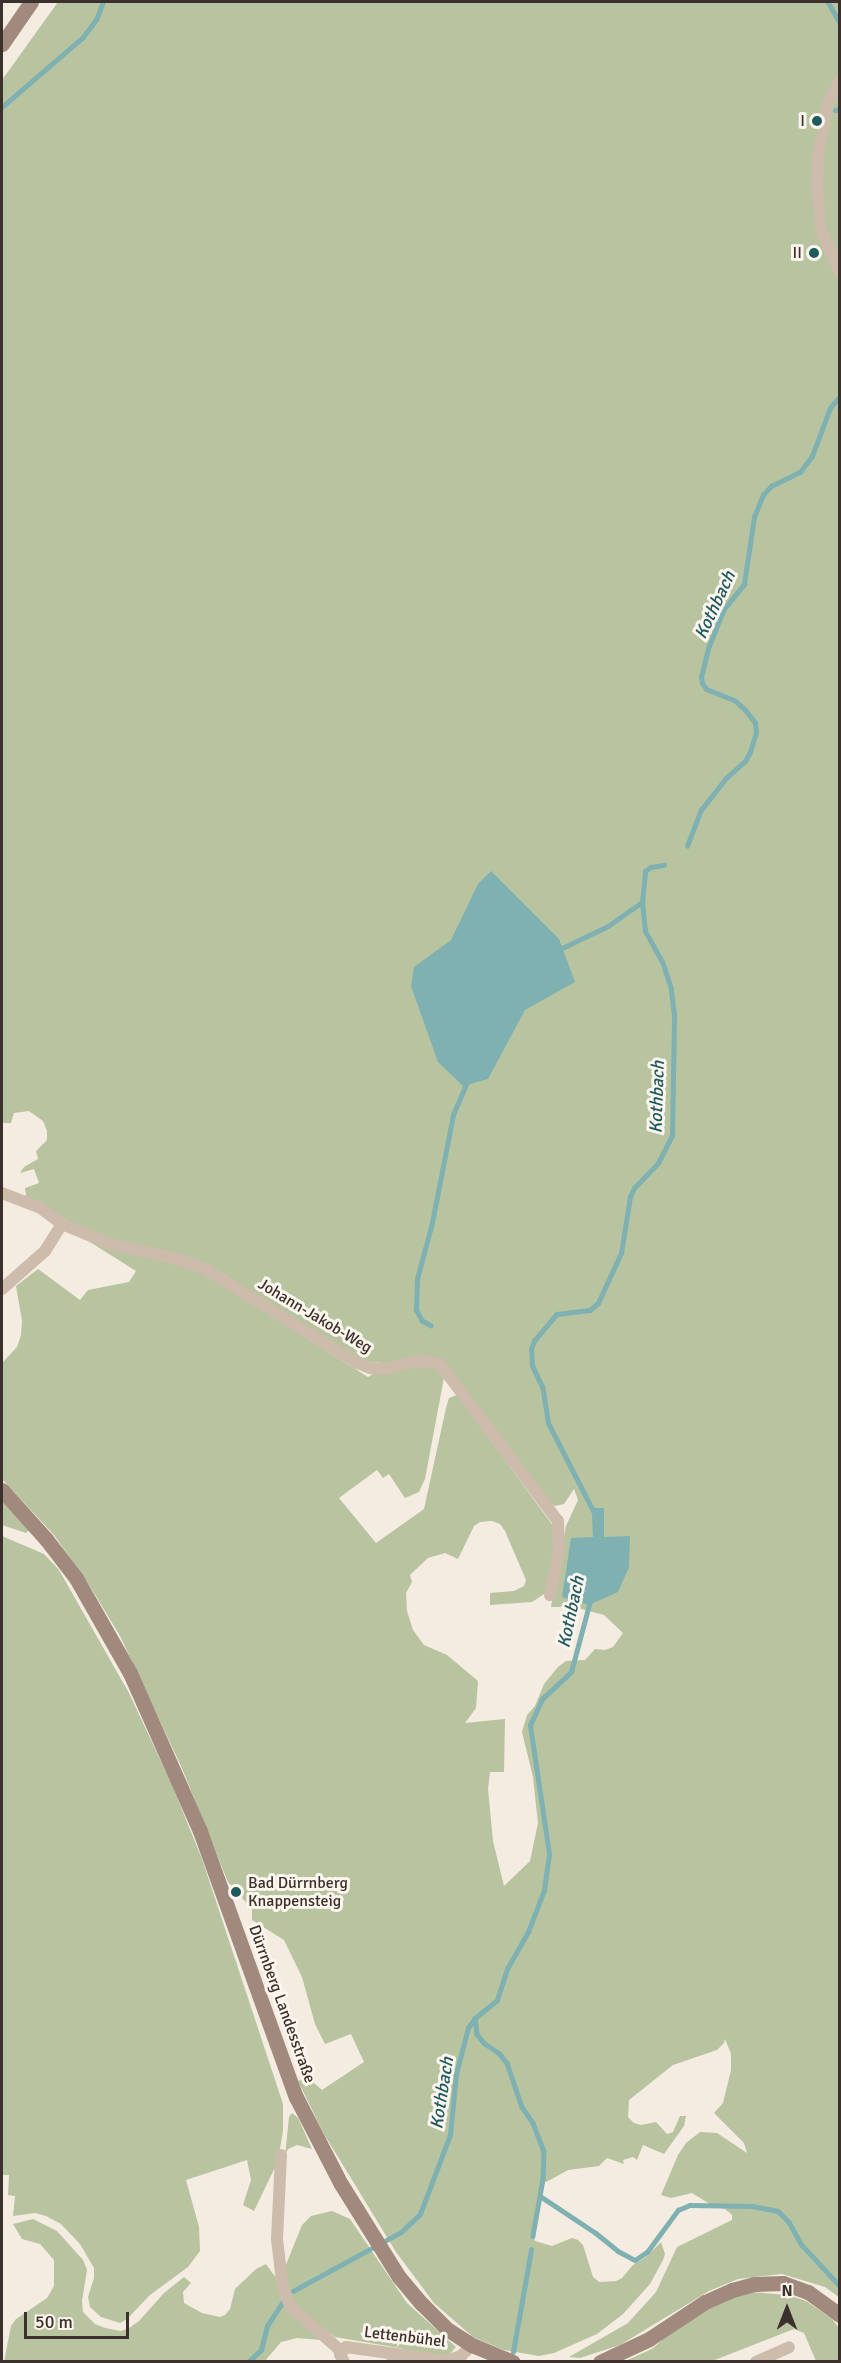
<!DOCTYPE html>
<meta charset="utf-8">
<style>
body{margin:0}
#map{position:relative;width:841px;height:2363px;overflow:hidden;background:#f4ebe1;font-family:Signika,sans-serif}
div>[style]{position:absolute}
.green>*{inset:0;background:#b8c4a0}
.water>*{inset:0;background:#7fb0b2}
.stream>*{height:4.5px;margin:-2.25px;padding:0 2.25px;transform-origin:2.25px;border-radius:2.25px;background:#7fb0b2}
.minor>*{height:12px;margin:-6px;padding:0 6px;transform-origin:6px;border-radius:6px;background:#cdbbac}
.secondary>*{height:15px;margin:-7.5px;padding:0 7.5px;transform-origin:7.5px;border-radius:7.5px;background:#a18a7d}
.dots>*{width:16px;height:16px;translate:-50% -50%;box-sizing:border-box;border:3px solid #fbf5ee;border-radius:50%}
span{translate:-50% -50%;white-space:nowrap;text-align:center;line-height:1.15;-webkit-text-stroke:6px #fbf5ee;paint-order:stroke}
.poi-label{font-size:16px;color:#3b302b}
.right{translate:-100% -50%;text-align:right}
.left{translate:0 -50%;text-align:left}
.street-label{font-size:16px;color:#3b302b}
.water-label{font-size:18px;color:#1f5a5e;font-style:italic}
.frame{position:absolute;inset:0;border:3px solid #3b302b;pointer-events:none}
.north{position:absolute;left:757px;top:2279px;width:60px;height:60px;-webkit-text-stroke:4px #fbf5ee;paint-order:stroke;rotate:0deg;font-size:16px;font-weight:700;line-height:24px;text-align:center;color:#3b302b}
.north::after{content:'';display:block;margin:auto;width:21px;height:27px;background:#3b302b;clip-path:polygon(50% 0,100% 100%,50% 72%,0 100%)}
.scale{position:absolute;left:24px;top:2312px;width:105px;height:27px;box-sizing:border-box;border:3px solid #3b302b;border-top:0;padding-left:8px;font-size:18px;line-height:21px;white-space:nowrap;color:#3b302b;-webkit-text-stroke:4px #fbf5ee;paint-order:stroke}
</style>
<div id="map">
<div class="green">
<i style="clip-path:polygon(evenodd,58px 2px,839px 2px,839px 2297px,825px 2287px,782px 2274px,738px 2279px,709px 2291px,620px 2345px,580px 2358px,569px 2357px,628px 2323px,656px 2292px,677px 2247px,732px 2220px,732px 2215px,725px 2209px,713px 2206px,692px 2193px,671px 2198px,661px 2195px,678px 2155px,686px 2143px,700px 2132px,717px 2133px,747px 2153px,744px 2143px,714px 2113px,723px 2103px,731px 2070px,731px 2054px,725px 2039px,724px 2043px,717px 2050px,673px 2065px,629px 2100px,628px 2117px,634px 2123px,641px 2125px,656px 2122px,667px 2134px,673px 2132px,680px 2116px,686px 2116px,684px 2126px,664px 2154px,643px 2145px,637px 2160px,633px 2157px,623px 2160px,624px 2164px,607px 2158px,599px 2166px,568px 2170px,550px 2180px,546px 2182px,543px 2180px,533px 2236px,535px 2241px,552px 2246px,572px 2238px,578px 2240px,583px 2245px,593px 2277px,599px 2282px,616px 2281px,622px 2278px,633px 2265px,646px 2257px,661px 2242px,665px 2254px,663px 2260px,650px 2284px,623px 2314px,597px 2334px,554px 2353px,539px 2356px,504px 2350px,473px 2337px,434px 2303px,396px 2252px,324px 2134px,298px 2081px,307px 2077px,322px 2090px,364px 2062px,351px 2034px,325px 2044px,315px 2024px,302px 1977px,284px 1940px,252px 1920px,252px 1909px,228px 1882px,181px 1766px,120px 1636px,88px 1583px,54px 1535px,2px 1479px,2px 1363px,17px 1347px,21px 1335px,22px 1321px,16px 1286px,38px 1269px,80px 1300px,88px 1290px,129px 1282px,136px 1271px,82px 1237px,201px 1272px,368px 1377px,378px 1371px,383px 1363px,370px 1362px,353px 1355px,233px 1280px,83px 1229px,26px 1196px,25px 1188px,39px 1183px,34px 1169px,20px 1173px,24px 1167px,38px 1159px,36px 1151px,47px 1140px,47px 1131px,43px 1121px,29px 1111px,14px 1113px,11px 1123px,2px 1123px,2px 80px,58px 2px,446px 1367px,547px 1502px,555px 1506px,564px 1504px,574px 1489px,578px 1500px,566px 1526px,551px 1607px,574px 1607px,604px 1615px,623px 1633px,613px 1647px,605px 1650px,595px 1649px,585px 1660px,566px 1661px,558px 1667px,544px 1684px,535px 1706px,527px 1715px,522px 1732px,533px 1777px,538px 1823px,530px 1861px,504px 1886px,493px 1841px,488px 1789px,490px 1772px,504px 1772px,505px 1719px,465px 1723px,476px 1708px,478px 1681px,447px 1655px,424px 1645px,413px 1630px,407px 1611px,406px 1593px,412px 1582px,410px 1575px,428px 1558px,445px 1553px,458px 1559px,474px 1526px,480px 1522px,492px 1521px,500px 1524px,505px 1531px,526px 1580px,524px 1586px,514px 1591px,490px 1593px,490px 1605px,532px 1602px,547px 1592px,556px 1538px,554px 1527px,457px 1395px,449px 1398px,446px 1408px,424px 1509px,376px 1543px,339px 1498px,377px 1470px,383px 1478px,389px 1474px,405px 1498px,419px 1492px,425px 1479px,446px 1367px)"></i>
<i style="clip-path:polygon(2px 1500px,30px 1529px,26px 1533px,2px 1525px)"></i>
<i style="clip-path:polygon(2px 1536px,44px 1554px,59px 1570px,129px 1693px,172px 1785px,202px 1859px,283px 2104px,283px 2131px,278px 2161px,254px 2211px,243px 2205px,251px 2180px,247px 2160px,186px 2180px,199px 2227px,200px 2251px,188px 2267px,150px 2295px,127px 2319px,120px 2323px,101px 2317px,90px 2307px,88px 2297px,94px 2278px,94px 2268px,80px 2244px,61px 2224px,46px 2216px,35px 2213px,13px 2216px,15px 2196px,8px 2195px,9px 2175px,2px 2175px)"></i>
<i style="clip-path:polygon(292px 2113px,298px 2118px,312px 2149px,297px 2145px,288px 2149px,285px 2155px,289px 2117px)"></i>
<i style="clip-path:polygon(332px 2211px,350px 2219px,407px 2303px,456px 2347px,443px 2361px,384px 2361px,405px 2349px,335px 2337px,302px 2313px,289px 2296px,285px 2267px,302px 2225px,311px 2216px)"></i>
<i style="clip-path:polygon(33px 2219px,57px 2231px,83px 2260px,87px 2270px,82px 2301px,83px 2312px,95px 2324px,105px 2328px,121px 2331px,129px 2328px,139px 2321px,164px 2293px,184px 2277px,191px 2283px,183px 2292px,184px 2303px,202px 2313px,220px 2317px,225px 2315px,230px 2309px,235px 2289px,256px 2269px,266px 2264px,321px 2340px,297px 2338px,281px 2342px,265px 2361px,4px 2362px,11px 2326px,16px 2319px,47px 2298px,54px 2286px,54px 2260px,40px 2244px,22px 2239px,13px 2224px)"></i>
<i style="clip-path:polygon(750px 2292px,788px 2295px,806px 2301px,832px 2319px,839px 2328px,839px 2361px,816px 2361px,804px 2333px,794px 2329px,712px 2361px,623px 2362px,652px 2349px,680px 2325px,705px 2310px,730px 2297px)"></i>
</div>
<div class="water">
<i style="clip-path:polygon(491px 871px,559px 939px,575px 982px,525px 1010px,488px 1079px,463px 1086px,438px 1062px,411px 986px,414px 967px,451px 940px,478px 884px)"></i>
<i style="clip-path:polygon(595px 1508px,604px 1508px,604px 1537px,630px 1536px,629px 1567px,618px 1592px,589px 1605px,562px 1597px,571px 1538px,593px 1537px,592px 1517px)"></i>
</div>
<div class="stream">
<i style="left:828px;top:2px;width:24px;rotate:60deg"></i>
<i style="left:2px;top:107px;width:107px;rotate:-40.8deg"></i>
<i style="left:83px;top:37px;width:21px;rotate:-53deg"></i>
<i style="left:96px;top:20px;width:19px;rotate:-69deg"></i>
<i style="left:835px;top:110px;width:5px;rotate:-11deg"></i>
<i style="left:687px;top:846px;width:39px;rotate:-69deg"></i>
<i style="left:701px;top:810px;width:39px;rotate:-52deg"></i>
<i style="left:725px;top:779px;width:27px;rotate:-42deg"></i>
<i style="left:745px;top:761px;width:10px;rotate:-61deg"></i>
<i style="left:750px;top:752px;width:21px;rotate:-73deg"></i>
<i style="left:756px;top:732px;width:9px;rotate:-96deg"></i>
<i style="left:755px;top:723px;width:16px;rotate:-128deg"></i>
<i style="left:745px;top:710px;width:13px;rotate:-138deg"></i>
<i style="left:735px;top:701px;width:31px;rotate:-158deg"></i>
<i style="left:706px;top:689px;width:7px;rotate:-124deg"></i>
<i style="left:702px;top:683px;width:6px;rotate:-99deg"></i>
<i style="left:701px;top:677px;width:32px;rotate:-76deg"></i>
<i style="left:709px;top:646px;width:40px;rotate:-68deg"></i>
<i style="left:724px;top:609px;width:32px;rotate:-51deg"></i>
<i style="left:744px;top:584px;width:68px;rotate:-81.5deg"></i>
<i style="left:754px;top:517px;width:24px;rotate:-68deg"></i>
<i style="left:763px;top:495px;width:12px;rotate:-48deg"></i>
<i style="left:771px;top:486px;width:32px;rotate:-26deg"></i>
<i style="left:800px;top:472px;width:20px;rotate:-53deg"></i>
<i style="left:812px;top:456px;width:51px;rotate:-69.4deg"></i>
<i style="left:830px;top:408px;width:16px;rotate:-50deg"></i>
<i style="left:558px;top:950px;width:55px;rotate:-25.6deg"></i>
<i style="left:608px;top:926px;width:42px;rotate:-35.2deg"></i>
<i style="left:431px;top:1326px;width:10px;rotate:-151deg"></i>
<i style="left:422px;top:1321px;width:13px;rotate:-119deg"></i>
<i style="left:416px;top:1310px;width:31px;rotate:-88deg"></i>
<i style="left:417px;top:1279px;width:58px;rotate:-75deg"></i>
<i style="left:432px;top:1223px;width:110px;rotate:-79deg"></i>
<i style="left:453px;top:1115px;width:36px;rotate:-67deg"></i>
<i style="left:595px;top:1515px;width:103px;rotate:-117.1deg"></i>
<i style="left:548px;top:1423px;width:36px;rotate:-99deg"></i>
<i style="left:542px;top:1387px;width:23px;rotate:-115deg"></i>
<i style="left:532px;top:1366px;width:17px;rotate:-93deg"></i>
<i style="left:531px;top:1349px;width:9px;rotate:-69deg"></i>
<i style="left:534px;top:1341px;width:35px;rotate:-50deg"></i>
<i style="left:557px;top:1314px;width:33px;rotate:-7deg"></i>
<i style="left:590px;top:1310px;width:11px;rotate:-41deg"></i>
<i style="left:598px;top:1303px;width:55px;rotate:-65.3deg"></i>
<i style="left:621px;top:1253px;width:57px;rotate:-80.9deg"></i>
<i style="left:630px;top:1197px;width:10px;rotate:-66deg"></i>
<i style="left:634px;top:1188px;width:35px;rotate:-46deg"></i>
<i style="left:658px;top:1163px;width:31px;rotate:-63deg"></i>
<i style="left:672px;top:1135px;width:120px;rotate:-89deg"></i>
<i style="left:674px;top:1015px;width:26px;rotate:-97deg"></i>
<i style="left:671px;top:989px;width:28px;rotate:-108deg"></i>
<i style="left:662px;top:962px;width:35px;rotate:-119deg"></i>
<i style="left:645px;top:931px;width:29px;rotate:-96deg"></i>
<i style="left:642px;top:902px;width:31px;rotate:-84deg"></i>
<i style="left:645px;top:871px;width:7px;rotate:-34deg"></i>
<i style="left:651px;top:867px;width:13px;rotate:-9deg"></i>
<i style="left:475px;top:2018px;width:16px;rotate:83deg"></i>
<i style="left:477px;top:2034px;width:11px;rotate:52deg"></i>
<i style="left:484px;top:2043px;width:18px;rotate:34deg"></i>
<i style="left:499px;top:2053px;width:13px;rotate:51deg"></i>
<i style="left:507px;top:2063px;width:46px;rotate:71.2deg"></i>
<i style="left:522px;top:2107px;width:19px;rotate:55deg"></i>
<i style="left:533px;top:2123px;width:30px;rotate:69deg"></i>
<i style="left:544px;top:2151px;width:28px;rotate:92deg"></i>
<i style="left:543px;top:2179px;width:58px;rotate:100deg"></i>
<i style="left:540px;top:2196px;width:67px;rotate:33.5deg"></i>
<i style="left:596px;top:2233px;width:28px;rotate:39deg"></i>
<i style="left:618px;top:2251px;width:19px;rotate:28deg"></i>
<i style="left:635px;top:2260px;width:14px;rotate:-34deg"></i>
<i style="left:647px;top:2252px;width:52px;rotate:-53.6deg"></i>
<i style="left:678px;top:2210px;width:13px;rotate:-23deg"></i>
<i style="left:690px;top:2205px;width:62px;rotate:0.9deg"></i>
<i style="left:752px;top:2206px;width:26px;rotate:11deg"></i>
<i style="left:778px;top:2211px;width:16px;rotate:45deg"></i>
<i style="left:789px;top:2222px;width:26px;rotate:61deg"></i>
<i style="left:802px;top:2245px;width:56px;rotate:47.2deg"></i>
<i style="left:293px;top:2291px;width:123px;rotate:-28.6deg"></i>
<i style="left:401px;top:2232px;width:26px;rotate:-43deg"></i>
<i style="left:420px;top:2214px;width:85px;rotate:-69.2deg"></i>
<i style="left:450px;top:2135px;width:61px;rotate:-84.4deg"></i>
<i style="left:456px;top:2074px;width:48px;rotate:-75.4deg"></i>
<i style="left:468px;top:2028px;width:12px;rotate:-55deg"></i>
<i style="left:475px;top:2018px;width:28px;rotate:-39deg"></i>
<i style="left:497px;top:2000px;width:33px;rotate:-72deg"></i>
<i style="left:507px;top:1969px;width:43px;rotate:-60.4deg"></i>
<i style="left:528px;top:1932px;width:45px;rotate:-69.1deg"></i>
<i style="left:544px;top:1890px;width:36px;rotate:-82deg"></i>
<i style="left:549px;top:1854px;width:130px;rotate:-98.4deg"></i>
<i style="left:530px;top:1725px;width:29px;rotate:-65deg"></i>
<i style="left:542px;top:1699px;width:40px;rotate:-43deg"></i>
<i style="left:571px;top:1672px;width:73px;rotate:-75deg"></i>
<i style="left:513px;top:2352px;width:104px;rotate:-80deg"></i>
<i style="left:248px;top:2362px;width:18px;rotate:-43deg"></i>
<i style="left:261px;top:2350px;width:25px;rotate:-76deg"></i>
<i style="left:267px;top:2326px;width:27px;rotate:-57deg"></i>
</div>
<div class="minor">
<i style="left:840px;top:81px;width:27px;rotate:118deg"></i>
<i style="left:827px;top:105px;width:53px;rotate:99.8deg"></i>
<i style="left:818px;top:157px;width:28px;rotate:92deg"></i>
<i style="left:817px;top:185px;width:45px;rotate:84.9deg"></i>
<i style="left:821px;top:230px;width:46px;rotate:65.7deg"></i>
<i style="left:2px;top:1193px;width:40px;rotate:21deg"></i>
<i style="left:39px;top:1207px;width:29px;rotate:36deg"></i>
<i style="left:62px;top:1224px;width:52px;rotate:22.6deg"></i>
<i style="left:110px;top:1244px;width:70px;rotate:12.4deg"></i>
<i style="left:178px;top:1259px;width:29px;rotate:20deg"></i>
<i style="left:205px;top:1269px;width:179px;rotate:31.7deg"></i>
<i style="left:357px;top:1363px;width:14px;rotate:21deg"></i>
<i style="left:370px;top:1368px;width:16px;rotate:4deg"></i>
<i style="left:386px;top:1369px;width:34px;rotate:-14deg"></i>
<i style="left:419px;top:1361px;width:21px;rotate:8deg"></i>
<i style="left:440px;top:1364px;width:196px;rotate:53.1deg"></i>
<i style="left:558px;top:1521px;width:28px;rotate:88deg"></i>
<i style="left:559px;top:1549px;width:47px;rotate:101.1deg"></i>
<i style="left:2px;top:1289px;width:57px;rotate:-41.5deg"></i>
<i style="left:45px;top:1251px;width:32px;rotate:-58deg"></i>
<i style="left:281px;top:2155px;width:84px;rotate:92.7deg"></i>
<i style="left:277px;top:2239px;width:50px;rotate:83.2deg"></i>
<i style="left:283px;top:2289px;width:20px;rotate:66deg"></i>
<i style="left:291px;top:2307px;width:67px;rotate:41.3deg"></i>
<i style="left:344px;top:2362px;width:9px;rotate:-117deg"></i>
<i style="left:340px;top:2354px;width:9px;rotate:-49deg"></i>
<i style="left:346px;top:2347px;width:101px;rotate:8deg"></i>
<i style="left:446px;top:2361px;width:16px;rotate:-18deg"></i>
<i style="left:461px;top:2356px;width:16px;rotate:-45deg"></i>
<i style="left:756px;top:2362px;width:36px;rotate:-24deg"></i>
</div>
<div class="secondary">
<i style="left:2px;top:44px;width:51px;rotate:-55.4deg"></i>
<i style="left:2px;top:1490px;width:66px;rotate:48.1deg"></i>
<i style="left:46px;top:1539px;width:49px;rotate:52.4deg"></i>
<i style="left:76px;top:1578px;width:109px;rotate:60.4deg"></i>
<i style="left:130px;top:1673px;width:173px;rotate:66.1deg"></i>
<i style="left:200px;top:1831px;width:283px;rotate:70.2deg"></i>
<i style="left:296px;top:2097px;width:98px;rotate:62.7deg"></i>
<i style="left:341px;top:2184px;width:110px;rotate:58.1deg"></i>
<i style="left:399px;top:2277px;width:35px;rotate:50deg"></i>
<i style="left:422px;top:2304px;width:35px;rotate:45deg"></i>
<i style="left:447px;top:2329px;width:30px;rotate:33deg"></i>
<i style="left:472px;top:2345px;width:44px;rotate:22.5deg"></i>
<i style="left:600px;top:2362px;width:54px;rotate:-25.1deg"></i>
<i style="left:649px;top:2339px;width:67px;rotate:-33.5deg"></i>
<i style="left:705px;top:2302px;width:30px;rotate:-24deg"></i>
<i style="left:732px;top:2290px;width:23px;rotate:-15deg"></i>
<i style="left:754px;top:2284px;width:29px;rotate:-2deg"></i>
<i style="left:783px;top:2283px;width:27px;rotate:20deg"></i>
<i style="left:808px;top:2292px;width:39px;rotate:36deg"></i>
</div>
<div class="dots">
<i style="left:817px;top:121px;background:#1f5a5e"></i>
<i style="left:814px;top:253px;background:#1f5a5e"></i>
<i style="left:236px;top:1892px;background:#1f5a5e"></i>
</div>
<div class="poi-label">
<span class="right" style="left:805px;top:121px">I</span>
<span class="right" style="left:802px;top:253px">II</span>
<span class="left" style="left:248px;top:1892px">Bad Dürrnberg<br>Knappensteig</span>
</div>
<div class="street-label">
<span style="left:315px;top:1316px;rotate:31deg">Johann-Jakob-Weg</span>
<span style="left:282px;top:2004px;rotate:70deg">Dürrnberg Landesstraße</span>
<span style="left:405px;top:2337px;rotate:7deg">Lettenbühel</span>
</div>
<div class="water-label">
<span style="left:715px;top:605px;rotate:-65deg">Kothbach</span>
<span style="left:657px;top:1097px;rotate:-88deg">Kothbach</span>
<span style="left:571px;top:1612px;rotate:-78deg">Kothbach</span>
<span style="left:442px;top:2093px;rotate:-81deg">Kothbach</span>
</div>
<div class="frame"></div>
<div class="north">N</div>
<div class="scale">50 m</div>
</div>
